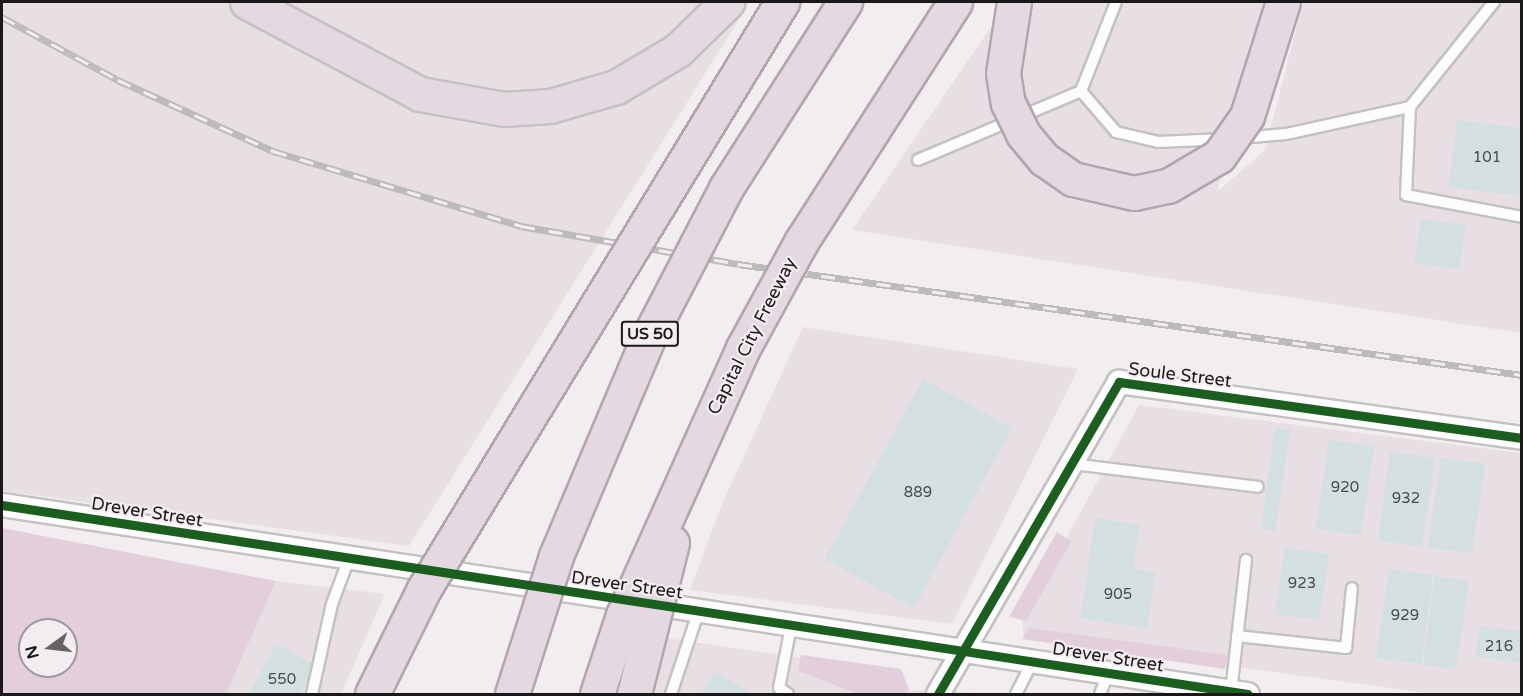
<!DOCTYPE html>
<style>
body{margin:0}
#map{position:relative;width:1523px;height:696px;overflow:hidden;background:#f2eef0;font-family:"Varela Round",sans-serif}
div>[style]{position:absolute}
.built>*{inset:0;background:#e7dfe4}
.green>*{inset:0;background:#e3cedb}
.building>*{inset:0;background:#d3dfe1}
.roads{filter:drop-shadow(2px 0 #c4c1c2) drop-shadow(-2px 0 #c4c1c2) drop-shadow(0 2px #c4c1c2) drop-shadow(0 -2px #c4c1c2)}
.service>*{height:10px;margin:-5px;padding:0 5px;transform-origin:5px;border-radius:5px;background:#fdfcfd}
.minor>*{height:22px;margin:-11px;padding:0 11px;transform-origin:11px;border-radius:11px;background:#fdfcfd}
.motorway>*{height:33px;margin:-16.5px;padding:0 16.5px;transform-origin:16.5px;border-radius:16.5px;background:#e4d9e1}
.rail>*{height:7px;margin-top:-3.5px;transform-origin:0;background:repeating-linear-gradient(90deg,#f3edf1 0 14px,#bcbbbc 0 28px);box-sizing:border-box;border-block:2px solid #bcbbbc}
.bridges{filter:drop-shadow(2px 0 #b3a5af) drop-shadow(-2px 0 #b3a5af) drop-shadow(0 2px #b3a5af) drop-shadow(0 -2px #b3a5af)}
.motorway-bridge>*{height:33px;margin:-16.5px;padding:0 16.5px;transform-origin:16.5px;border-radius:16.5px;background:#e4d9e1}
.cycleway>*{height:9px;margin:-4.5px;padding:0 4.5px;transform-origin:4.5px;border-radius:4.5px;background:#1b5e20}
span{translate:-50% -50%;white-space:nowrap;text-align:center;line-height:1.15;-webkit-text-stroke:4.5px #f3edf1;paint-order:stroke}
.number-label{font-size:15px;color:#484a4b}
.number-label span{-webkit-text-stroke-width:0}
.shield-label span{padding:2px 4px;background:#f3edf1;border:2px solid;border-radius:4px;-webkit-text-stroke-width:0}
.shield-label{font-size:16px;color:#1a1819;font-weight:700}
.street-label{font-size:18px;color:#1a1819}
.frame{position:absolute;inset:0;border:3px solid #1a1819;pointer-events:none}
.north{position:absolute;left:18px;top:618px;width:60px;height:60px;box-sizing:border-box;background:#f3edf1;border:2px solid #9c989b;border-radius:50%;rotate:255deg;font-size:16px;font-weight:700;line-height:24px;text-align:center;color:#1a1819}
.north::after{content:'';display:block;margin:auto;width:21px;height:27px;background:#666364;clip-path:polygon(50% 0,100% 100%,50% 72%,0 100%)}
</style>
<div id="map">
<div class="built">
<i style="clip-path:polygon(2px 2px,750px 2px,409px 546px,2px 491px)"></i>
<i style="clip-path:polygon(1008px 2px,1263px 2px,1217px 192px,1265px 150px,1303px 2px,1521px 2px,1521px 333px,852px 230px)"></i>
<i style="clip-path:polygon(803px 327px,1078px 369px,952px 624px,690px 590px,721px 506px)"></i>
<i style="clip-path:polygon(1139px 405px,1521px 453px,1521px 694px,1434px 694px,1024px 638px,1022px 619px)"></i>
<i style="clip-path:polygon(276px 581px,385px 594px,341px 694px,226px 694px)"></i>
<i style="clip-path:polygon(666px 638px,869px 668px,901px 690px,1038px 694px,655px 694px)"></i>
</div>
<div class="green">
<i style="clip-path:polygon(evenodd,2px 528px,276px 581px,226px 694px,2px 694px,2px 528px,30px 630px,66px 630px,66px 666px,30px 666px,30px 630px)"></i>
<i style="clip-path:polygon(1057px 532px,1071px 542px,1026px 621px,1009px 617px)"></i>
<i style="clip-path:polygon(1029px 628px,1228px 655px,1225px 669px,1022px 639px)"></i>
<i style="clip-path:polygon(801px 655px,901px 669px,909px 689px,906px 694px,859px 694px,798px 671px)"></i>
</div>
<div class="building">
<i style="clip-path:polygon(1457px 120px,1522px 128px,1522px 196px,1449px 187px)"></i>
<i style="clip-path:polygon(1421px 219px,1466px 225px,1459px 269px,1414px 263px)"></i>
<i style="clip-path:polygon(923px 379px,1012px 428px,914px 608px,825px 559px)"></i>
<i style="clip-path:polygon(1275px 428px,1290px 430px,1275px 531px,1261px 529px)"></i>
<i style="clip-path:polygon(1329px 440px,1374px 446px,1361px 535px,1316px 529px)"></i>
<i style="clip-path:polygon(1390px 452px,1435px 458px,1422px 547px,1378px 540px)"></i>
<i style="clip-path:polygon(1441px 458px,1485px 464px,1472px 553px,1428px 547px)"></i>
<i style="clip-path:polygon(1095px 518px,1140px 525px,1133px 569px,1155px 573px,1147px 628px,1081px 618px)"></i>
<i style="clip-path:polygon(1285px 548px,1329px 554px,1319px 620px,1275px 614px)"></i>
<i style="clip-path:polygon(1389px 569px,1433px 575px,1421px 664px,1376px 658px)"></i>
<i style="clip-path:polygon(1435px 576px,1469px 581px,1456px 669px,1423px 665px)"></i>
<i style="clip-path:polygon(1480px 626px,1522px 631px,1522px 663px,1475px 656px)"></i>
<i style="clip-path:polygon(276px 644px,315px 665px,300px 694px,249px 694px)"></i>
<i style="clip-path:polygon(714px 672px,754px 694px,702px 694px)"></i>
</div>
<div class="roads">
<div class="service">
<i style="left:1116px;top:2px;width:96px;rotate:111.5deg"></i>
<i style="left:1081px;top:91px;width:54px;rotate:49.5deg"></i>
<i style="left:1116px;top:132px;width:43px;rotate:13.4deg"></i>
<i style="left:1158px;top:142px;width:66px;rotate:-2.6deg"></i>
<i style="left:1494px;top:2px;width:134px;rotate:128.7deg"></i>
<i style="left:1410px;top:107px;width:88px;rotate:92.6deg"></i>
<i style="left:1406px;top:195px;width:118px;rotate:10.7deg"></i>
<i style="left:1240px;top:138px;width:46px;rotate:-5deg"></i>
<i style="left:1286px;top:134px;width:127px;rotate:-12.3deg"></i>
<i style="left:918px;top:160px;width:177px;rotate:-22.9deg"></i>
<i style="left:1072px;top:464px;width:187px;rotate:7deg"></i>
<i style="left:1237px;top:636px;width:110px;rotate:6.3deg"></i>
<i style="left:1346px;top:648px;width:60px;rotate:-84.3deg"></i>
<i style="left:1231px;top:692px;width:133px;rotate:-83.5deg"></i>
<i style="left:312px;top:694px;width:92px;rotate:-77.5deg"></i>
<i style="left:332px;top:604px;width:46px;rotate:-69.6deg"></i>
<i style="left:671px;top:694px;width:85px;rotate:-71.6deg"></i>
<i style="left:788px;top:694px;width:11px;rotate:-146deg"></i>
<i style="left:779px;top:688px;width:63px;rotate:-79deg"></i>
<i style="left:1016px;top:694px;width:36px;rotate:-63deg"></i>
<i style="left:1100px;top:694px;width:22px;rotate:-68deg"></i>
</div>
<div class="minor">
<i style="left:2px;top:505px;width:1260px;rotate:8.63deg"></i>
<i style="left:938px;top:694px;width:361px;rotate:-59.9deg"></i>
<i style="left:1119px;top:382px;width:407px;rotate:7.9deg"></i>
</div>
<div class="motorway">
<i style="left:247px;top:2px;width:196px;rotate:28deg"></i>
<i style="left:420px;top:94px;width:85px;rotate:10.1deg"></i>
<i style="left:504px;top:109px;width:46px;rotate:-3.7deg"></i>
<i style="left:550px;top:106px;width:69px;rotate:-16.1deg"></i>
<i style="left:616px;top:87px;width:72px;rotate:-30.8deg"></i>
<i style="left:678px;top:50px;width:69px;rotate:-44.4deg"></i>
</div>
</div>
<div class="rail">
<i style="left:2px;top:17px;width:132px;rotate:28.5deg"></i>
<i style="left:118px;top:80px;width:170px;rotate:24.6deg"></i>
<i style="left:273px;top:151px;width:259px;rotate:16.8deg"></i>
<i style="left:521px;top:226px;width:220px;rotate:9.9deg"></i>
<i style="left:738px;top:264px;width:792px;rotate:8.06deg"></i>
</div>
<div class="bridges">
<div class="motorway-bridge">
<i style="left:1014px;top:2px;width:72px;rotate:98.8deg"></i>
<i style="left:1003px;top:73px;width:30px;rotate:81deg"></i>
<i style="left:1008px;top:103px;width:34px;rotate:64deg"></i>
<i style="left:1023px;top:134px;width:33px;rotate:50deg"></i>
<i style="left:1044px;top:159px;width:35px;rotate:35deg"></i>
<i style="left:1073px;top:179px;width:63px;rotate:12.9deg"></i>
<i style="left:1134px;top:193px;width:35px;rotate:-12deg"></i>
<i style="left:1168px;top:186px;width:59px;rotate:-30.5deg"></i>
<i style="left:1219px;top:156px;width:49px;rotate:-55deg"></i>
<i style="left:1247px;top:116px;width:120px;rotate:-72.5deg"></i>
<i style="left:372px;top:694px;width:117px;rotate:-63.7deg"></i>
<i style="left:424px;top:589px;width:688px;rotate:-58.62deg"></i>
<i style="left:512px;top:694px;width:145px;rotate:-72.3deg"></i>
<i style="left:556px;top:556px;width:237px;rotate:-67.1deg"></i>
<i style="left:648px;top:338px;width:169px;rotate:-62.5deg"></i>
<i style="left:726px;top:188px;width:221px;rotate:-57.4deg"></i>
<i style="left:597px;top:694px;width:83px;rotate:-71.8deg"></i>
<i style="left:623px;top:615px;width:293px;rotate:-65.8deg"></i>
<i style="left:743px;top:348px;width:121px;rotate:-61.3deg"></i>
<i style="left:801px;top:242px;width:285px;rotate:-57.3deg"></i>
<i style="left:634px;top:694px;width:156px;rotate:-75.9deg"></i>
</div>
</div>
<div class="cycleway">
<i style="left:2px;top:505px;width:1260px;rotate:8.63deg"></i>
<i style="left:938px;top:694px;width:361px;rotate:-59.9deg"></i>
<i style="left:1119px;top:382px;width:407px;rotate:7.9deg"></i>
</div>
<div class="number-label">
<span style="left:1487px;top:158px">101</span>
<span style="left:1345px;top:488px">920</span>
<span style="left:918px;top:493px">889</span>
<span style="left:1406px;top:499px">932</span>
<span style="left:1302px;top:584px">923</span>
<span style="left:1118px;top:595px">905</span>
<span style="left:1405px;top:616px">929</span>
<span style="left:1499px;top:647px">216</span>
<span style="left:282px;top:680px">550</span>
</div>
<div class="shield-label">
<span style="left:650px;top:334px">US 50</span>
</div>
<div class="street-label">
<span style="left:752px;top:336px;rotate:-63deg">Capital City Freeway</span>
<span style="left:1180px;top:375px;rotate:7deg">Soule Street</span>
<span style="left:147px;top:512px;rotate:9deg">Drever Street</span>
<span style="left:627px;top:585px;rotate:8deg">Drever Street</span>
<span style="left:1108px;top:657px;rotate:9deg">Drever Street</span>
</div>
<div class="frame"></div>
<div class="north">N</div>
</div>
